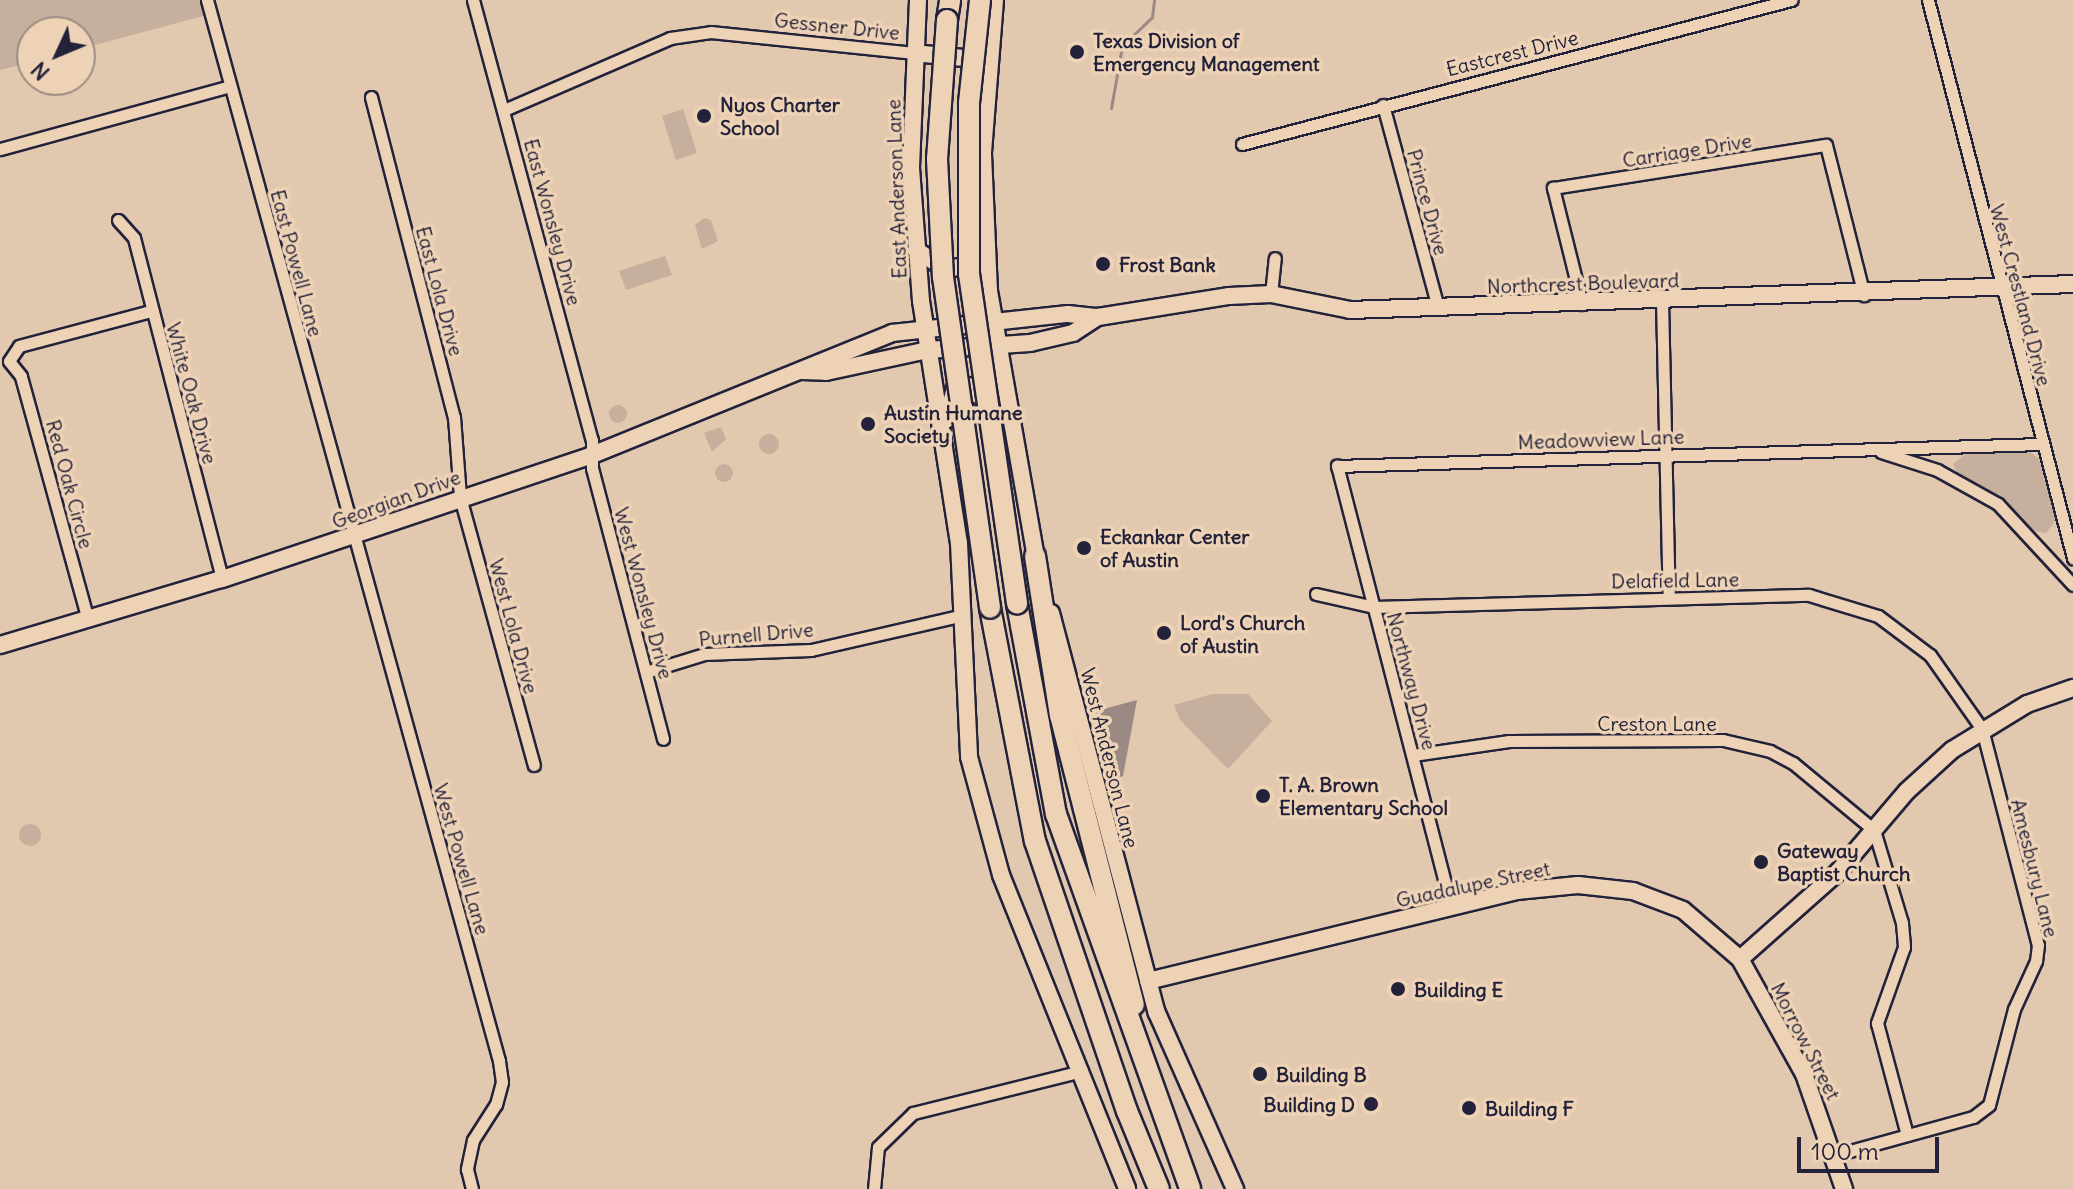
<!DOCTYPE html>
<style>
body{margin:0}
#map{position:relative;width:2073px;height:1189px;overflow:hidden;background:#e2c8ae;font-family:Delius,sans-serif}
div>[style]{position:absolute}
.green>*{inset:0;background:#c6af9d}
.round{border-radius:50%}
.water>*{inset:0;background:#9b8a83}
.stream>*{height:3px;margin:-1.5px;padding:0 1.5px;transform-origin:1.5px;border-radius:1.5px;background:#9b8a83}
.roads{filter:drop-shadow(2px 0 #22223b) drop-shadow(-2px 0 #22223b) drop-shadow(0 2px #22223b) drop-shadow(0 -2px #22223b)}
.street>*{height:11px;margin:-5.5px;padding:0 5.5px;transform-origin:5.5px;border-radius:5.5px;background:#eed2b5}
.secondary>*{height:16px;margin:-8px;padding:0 8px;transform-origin:8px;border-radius:8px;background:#eed2b5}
.highway>*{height:20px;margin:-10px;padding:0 10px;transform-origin:10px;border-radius:10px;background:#eed2b5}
.bridges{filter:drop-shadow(2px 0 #22223b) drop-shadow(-2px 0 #22223b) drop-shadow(0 2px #22223b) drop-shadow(0 -2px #22223b)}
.highway-bridge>*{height:20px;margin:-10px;padding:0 10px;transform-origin:10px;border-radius:10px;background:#eed2b5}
.dots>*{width:22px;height:22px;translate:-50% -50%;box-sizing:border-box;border:4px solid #eed2b5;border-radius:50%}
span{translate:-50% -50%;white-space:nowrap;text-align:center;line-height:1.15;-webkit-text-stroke:7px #eed2b5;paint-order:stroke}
.street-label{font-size:20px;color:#22223b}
.poi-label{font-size:20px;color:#22223b;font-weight:700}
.left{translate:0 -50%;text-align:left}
.right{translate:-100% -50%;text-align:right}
.north{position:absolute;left:16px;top:16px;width:80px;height:80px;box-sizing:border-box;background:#eed2b5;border:2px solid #9c8c84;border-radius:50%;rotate:226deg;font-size:22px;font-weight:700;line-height:32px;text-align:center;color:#22223b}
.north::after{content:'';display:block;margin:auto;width:28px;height:36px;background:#22223b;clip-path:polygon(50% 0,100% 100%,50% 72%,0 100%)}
.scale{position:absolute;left:1797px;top:1137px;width:142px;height:36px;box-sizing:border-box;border:4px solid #22223b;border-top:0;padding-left:10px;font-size:24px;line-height:28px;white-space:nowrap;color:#22223b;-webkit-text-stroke:6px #eed2b5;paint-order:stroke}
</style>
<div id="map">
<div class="green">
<i style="clip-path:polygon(0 0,203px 0,207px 15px,80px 49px,80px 32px,32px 32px,32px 62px,0 70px)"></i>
<i style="clip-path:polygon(683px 109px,697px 153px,676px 160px,662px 116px)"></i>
<i style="clip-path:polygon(704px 218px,711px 220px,718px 241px,702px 249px,695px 225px)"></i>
<i style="clip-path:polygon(665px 256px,672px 275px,626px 290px,619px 271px)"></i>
<i class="round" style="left:609px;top:405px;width:18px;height:18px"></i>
<i style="clip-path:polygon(721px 427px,726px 439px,712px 452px,704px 433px)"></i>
<i class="round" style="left:759px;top:434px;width:20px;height:20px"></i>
<i style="clip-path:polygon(2029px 451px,2039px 459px,2056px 520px,2046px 533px,2033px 531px,1958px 474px,1953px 464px,1966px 453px)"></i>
<i class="round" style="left:715px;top:464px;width:18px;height:18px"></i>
<i style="clip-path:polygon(1212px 694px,1248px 694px,1272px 721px,1228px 769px,1180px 720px,1174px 705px)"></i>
<i class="round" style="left:19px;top:824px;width:22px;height:22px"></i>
</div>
<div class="water">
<i style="clip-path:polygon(1137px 700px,1123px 776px,1114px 779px,1096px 711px)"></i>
</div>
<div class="stream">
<i style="left:1111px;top:108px;width:63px;rotate:-79.9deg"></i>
<i style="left:1122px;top:46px;width:42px;rotate:-44deg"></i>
<i style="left:1152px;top:17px;width:17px;rotate:-83deg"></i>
</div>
<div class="roads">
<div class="street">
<i style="left:207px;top:0;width:1100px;rotate:74.61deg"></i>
<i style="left:499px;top:1061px;width:21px;rotate:82deg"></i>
<i style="left:502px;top:1082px;width:23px;rotate:105deg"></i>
<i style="left:496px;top:1104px;width:43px;rotate:122.6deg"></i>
<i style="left:473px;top:1140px;width:30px;rotate:102deg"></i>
<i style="left:467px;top:1169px;width:21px;rotate:76deg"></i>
<i style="left:473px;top:0;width:456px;rotate:74.9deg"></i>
<i style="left:592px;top:440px;width:28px;rotate:90deg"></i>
<i style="left:592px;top:468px;width:280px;rotate:75.3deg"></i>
<i style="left:1928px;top:0;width:577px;rotate:75.43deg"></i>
<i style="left:371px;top:97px;width:331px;rotate:75.5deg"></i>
<i style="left:454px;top:417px;width:80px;rotate:85.7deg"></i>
<i style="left:460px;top:497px;width:278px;rotate:74.6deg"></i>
<i style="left:1383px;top:105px;width:210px;rotate:74.8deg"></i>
<i style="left:504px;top:110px;width:181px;rotate:-23.4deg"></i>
<i style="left:670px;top:38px;width:41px;rotate:-8.3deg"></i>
<i style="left:711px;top:32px;width:204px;rotate:5.9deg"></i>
<i style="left:1242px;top:144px;width:568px;rotate:-14.7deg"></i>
<i style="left:0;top:149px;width:238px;rotate:-15.3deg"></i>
<i style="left:118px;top:220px;width:24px;rotate:48deg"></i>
<i style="left:134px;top:238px;width:352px;rotate:75.5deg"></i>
<i style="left:1271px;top:294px;width:36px;rotate:-84deg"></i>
<i style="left:1662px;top:300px;width:298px;rotate:88.7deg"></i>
<i style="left:1582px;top:304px;width:120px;rotate:-104deg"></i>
<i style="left:1553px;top:188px;width:276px;rotate:-9deg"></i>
<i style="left:1826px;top:145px;width:155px;rotate:75.8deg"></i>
<i style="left:1881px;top:452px;width:59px;rotate:17.8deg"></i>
<i style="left:1937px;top:470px;width:70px;rotate:29.1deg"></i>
<i style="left:1998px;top:504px;width:110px;rotate:47.2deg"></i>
<i style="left:1316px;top:594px;width:59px;rotate:12.6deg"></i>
<i style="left:1374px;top:607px;width:435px;rotate:-1.6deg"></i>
<i style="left:1809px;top:595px;width:72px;rotate:16.9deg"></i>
<i style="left:1878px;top:616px;width:65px;rotate:36.9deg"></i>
<i style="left:1930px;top:655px;width:90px;rotate:54.9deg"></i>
<i style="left:1982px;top:729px;width:223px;rotate:75.5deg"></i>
<i style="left:2038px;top:945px;width:16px;rotate:97deg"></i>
<i style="left:2036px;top:961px;width:53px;rotate:114.6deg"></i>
<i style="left:2014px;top:1009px;width:99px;rotate:104.6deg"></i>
<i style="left:1989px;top:1105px;width:20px;rotate:143deg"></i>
<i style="left:1973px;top:1117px;width:143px;rotate:164.6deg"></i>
<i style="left:88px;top:620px;width:253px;rotate:-105.4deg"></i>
<i style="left:21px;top:376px;width:19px;rotate:-129deg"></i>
<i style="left:9px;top:361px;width:18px;rotate:-56deg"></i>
<i style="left:19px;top:346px;width:137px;rotate:-14.9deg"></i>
<i style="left:646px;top:672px;width:61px;rotate:-17.2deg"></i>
<i style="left:704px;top:654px;width:107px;rotate:-2.1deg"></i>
<i style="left:811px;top:650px;width:157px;rotate:-12.9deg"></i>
<i style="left:1413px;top:755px;width:97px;rotate:-8.3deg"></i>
<i style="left:1509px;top:741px;width:214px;rotate:-0.3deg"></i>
<i style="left:1723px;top:740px;width:48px;rotate:13.2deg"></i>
<i style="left:1770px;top:751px;width:26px;rotate:28deg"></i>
<i style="left:1793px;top:763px;width:105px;rotate:39.6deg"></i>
<i style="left:1874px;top:830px;width:97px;rotate:73.2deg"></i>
<i style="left:1902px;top:923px;width:24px;rotate:85deg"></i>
<i style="left:1904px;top:947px;width:81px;rotate:109.6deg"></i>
<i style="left:1877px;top:1023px;width:116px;rotate:75deg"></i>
<i style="left:1451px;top:906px;width:455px;rotate:-104.5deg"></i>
<i style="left:1337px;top:466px;width:705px;rotate:-1.79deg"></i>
<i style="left:874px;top:1189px;width:42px;rotate:-84.6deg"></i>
<i style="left:878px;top:1147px;width:49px;rotate:-44.2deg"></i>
<i style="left:913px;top:1113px;width:174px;rotate:-14deg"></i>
</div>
<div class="secondary">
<i style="left:918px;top:0;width:168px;rotate:92.4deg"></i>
<i style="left:911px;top:168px;width:133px;rotate:85.7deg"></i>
<i style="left:921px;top:301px;width:245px;rotate:81.1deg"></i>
<i style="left:959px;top:543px;width:214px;rotate:87.3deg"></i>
<i style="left:969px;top:757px;width:122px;rotate:74.8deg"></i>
<i style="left:1001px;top:875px;width:338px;rotate:68.1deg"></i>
<i style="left:995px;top:0;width:154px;rotate:94.5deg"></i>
<i style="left:983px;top:154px;width:137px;rotate:87.5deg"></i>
<i style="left:989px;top:291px;width:281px;rotate:80deg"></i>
<i style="left:914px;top:53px;width:70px;rotate:5.7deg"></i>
<i style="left:916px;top:250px;width:35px;rotate:33deg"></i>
<i style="left:945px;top:269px;width:35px;rotate:-8deg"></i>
<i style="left:801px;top:371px;width:25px;rotate:2deg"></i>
<i style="left:826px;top:372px;width:104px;rotate:-12.2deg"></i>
<i style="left:928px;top:350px;width:102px;rotate:-3.9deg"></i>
<i style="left:1030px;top:343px;width:44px;rotate:-13.1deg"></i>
<i style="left:1073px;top:333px;width:30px;rotate:-33deg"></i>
<i style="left:946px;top:420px;width:35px;rotate:-74deg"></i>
<i style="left:956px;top:386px;width:12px"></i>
<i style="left:968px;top:386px;width:28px;rotate:41deg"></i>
<i style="left:1051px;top:613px;width:414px;rotate:75.2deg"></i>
<i style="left:1157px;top:1013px;width:193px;rotate:66.1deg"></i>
<i style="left:0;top:645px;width:232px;rotate:-16.6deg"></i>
<i style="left:222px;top:579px;width:390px;rotate:-18.5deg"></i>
<i style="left:592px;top:455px;width:324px;rotate:-22.1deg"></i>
<i style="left:892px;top:333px;width:177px;rotate:-6.2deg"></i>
<i style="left:1068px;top:314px;width:30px;rotate:6deg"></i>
<i style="left:1098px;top:317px;width:133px;rotate:-9.1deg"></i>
<i style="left:1229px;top:296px;width:42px;rotate:-2.7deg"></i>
<i style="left:1271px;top:294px;width:81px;rotate:11.4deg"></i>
<i style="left:1350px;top:310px;width:723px;rotate:-2.06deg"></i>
<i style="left:1740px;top:959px;width:131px;rotate:-41.6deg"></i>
<i style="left:1838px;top:872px;width:106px;rotate:-49.6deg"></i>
<i style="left:1907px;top:791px;width:61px;rotate:-42.3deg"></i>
<i style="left:1952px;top:750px;width:88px;rotate:-31.5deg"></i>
<i style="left:2027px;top:704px;width:49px;rotate:-19.2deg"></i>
<i style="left:1148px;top:981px;width:380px;rotate:-13.7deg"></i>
<i style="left:1517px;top:891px;width:61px;rotate:-5.6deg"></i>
<i style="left:1578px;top:885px;width:55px;rotate:6.2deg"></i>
<i style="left:1633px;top:891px;width:53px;rotate:20.8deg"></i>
<i style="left:1683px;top:910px;width:75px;rotate:40.7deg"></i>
<i style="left:1740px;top:959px;width:132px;rotate:60.9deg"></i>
<i style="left:1804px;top:1074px;width:122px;rotate:70.8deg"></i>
</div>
<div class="highway">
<i style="left:947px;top:20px;width:20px;rotate:-81deg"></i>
<i style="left:1035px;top:556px;width:161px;rotate:81.1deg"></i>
<i style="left:1060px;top:715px;width:299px;rotate:75.7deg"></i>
<i style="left:1017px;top:604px;width:214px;rotate:79.5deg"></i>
<i style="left:1056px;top:814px;width:398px;rotate:70.3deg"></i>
<i style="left:990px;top:608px;width:237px;rotate:79.1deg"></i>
<i style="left:1035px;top:841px;width:285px;rotate:71.2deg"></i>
<i style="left:1127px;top:1111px;width:84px;rotate:67.7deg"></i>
</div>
</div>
<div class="bridges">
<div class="highway-bridge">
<i style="left:980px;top:0;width:104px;rotate:96.1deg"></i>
<i style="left:969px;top:103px;width:171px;rotate:90deg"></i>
<i style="left:969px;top:274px;width:333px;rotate:81.7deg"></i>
<i style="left:947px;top:20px;width:139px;rotate:94.1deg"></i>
<i style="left:937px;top:159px;width:118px;rotate:87.1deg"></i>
<i style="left:943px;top:277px;width:334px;rotate:81.9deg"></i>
</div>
</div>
<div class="dots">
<i style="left:1077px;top:52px;background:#22223b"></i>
<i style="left:704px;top:116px;background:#22223b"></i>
<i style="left:1103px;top:264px;background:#22223b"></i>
<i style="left:868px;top:424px;background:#22223b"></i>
<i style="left:1084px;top:548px;background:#22223b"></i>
<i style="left:1164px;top:633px;background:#22223b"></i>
<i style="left:1263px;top:796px;background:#22223b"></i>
<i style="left:1761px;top:862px;background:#22223b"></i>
<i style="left:1398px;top:989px;background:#22223b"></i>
<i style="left:1260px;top:1074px;background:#22223b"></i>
<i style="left:1371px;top:1104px;background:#22223b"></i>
<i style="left:1469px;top:1108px;background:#22223b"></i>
</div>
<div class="street-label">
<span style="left:837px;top:26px;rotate:6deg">Gessner Drive</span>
<span style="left:1512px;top:53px;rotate:-14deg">Eastcrest Drive</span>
<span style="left:1687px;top:150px;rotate:-9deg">Carriage Drive</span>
<span style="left:896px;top:189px;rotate:-92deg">East Anderson Lane</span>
<span style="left:1428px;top:202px;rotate:75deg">Prince Drive</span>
<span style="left:553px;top:222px;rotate:75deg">East Wonsley Drive</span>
<span style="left:297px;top:263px;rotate:75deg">East Powell Lane</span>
<span style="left:1583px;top:283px;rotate:-2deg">Northcrest Boulevard</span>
<span style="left:440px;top:291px;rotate:75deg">East Lola Drive</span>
<span style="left:2021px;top:295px;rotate:75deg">West Crestland Drive</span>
<span style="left:192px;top:393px;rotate:75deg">White Oak Drive</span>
<span style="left:1601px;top:439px;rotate:-2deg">Meadowview Lane</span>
<span style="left:70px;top:484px;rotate:75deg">Red Oak Circle</span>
<span style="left:396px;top:499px;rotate:-20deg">Georgian Drive</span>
<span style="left:1675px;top:580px;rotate:-1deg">Delafield Lane</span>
<span style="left:644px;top:593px;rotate:75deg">West Wonsley Drive</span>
<span style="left:514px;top:626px;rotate:75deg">West Lola Drive</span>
<span style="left:756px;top:634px;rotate:-5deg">Purnell Drive</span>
<span style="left:1412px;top:681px;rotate:75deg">Northway Drive</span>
<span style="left:1657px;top:723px">Creston Lane</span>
<span style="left:1110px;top:758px;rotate:76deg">West Anderson Lane</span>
<span style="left:462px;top:859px;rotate:74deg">West Powell Lane</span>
<span style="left:2035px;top:868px;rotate:76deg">Amesbury Lane</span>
<span style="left:1473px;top:884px;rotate:-12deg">Guadalupe Street</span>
<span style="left:1806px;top:1041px;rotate:63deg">Morrow Street</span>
</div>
<div class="poi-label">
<span class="left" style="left:1093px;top:52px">Texas Division of<br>Emergency Management</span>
<span class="left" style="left:720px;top:116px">Nyos Charter<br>School</span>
<span class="left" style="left:1119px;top:264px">Frost Bank</span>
<span class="left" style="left:884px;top:424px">Austin Humane<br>Society</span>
<span class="left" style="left:1100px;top:548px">Eckankar Center<br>of Austin</span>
<span class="left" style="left:1180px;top:634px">Lord's Church<br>of Austin</span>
<span class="left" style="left:1279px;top:796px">T. A. Brown<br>Elementary School</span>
<span class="left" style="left:1777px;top:862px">Gateway<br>Baptist Church</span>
<span class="left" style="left:1414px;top:989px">Building E</span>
<span class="left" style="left:1276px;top:1074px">Building B</span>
<span class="right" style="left:1355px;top:1104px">Building D</span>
<span class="left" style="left:1485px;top:1108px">Building F</span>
</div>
<div class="north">N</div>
<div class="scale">100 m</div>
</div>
